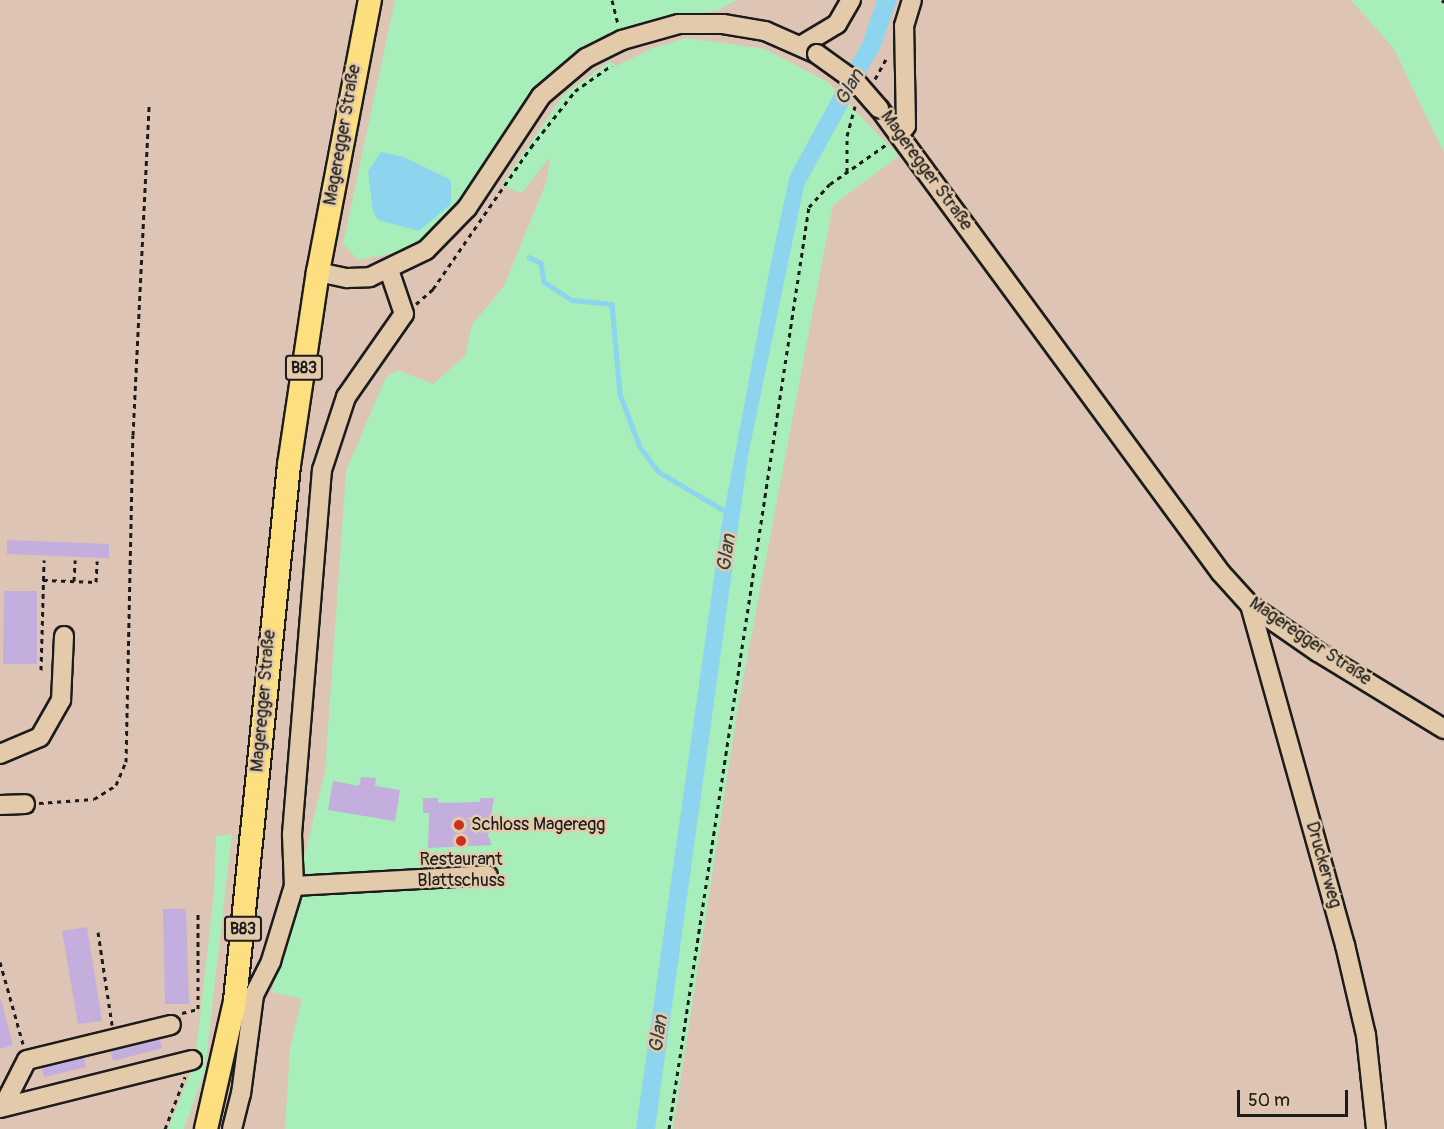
<!DOCTYPE html>
<meta charset="utf-8">
<style>
body{margin:0}
#map{position:relative;width:1444px;height:1129px;overflow:hidden;background:#ddc4b5;font-family:Pangolin,sans-serif}
div>[style]{position:absolute}
.green>*{inset:0;background:#a8eeba}
.water>*{inset:0;background:#8dd4ef}
.stream>*{height:4.5px;margin:-2.25px;padding:0 2.25px;transform-origin:2.25px;border-radius:2.25px;background:#8dd4ef}
.building>*{inset:0;background:#c3aedd}
.path>*{height:3px;margin-top:-1.5px;transform-origin:0;background:repeating-linear-gradient(90deg,#1c1c1c 0 4.5px,transparent 0 9px)}
.roads{filter:drop-shadow(2px 0 #1c1c1c) drop-shadow(-2px 0 #1c1c1c) drop-shadow(0 2px #1c1c1c) drop-shadow(0 -2px #1c1c1c)}
.minor>*{height:18px;margin:-9px;padding:0 9px;transform-origin:9px;border-radius:9px;background:#e3caab}
.major>*{height:22px;margin:-11px;padding:0 11px;transform-origin:11px;border-radius:11px;background:#fddf80}
.bridges{filter:drop-shadow(2px 0 #1c1c1c) drop-shadow(-2px 0 #1c1c1c) drop-shadow(0 2px #1c1c1c) drop-shadow(0 -2px #1c1c1c)}
.minor-bridge>*{height:18px;margin:-9px;padding:0 9px;transform-origin:9px;border-radius:9px;background:#e3caab}
.dots>*{width:16px;height:16px;translate:-50% -50%;box-sizing:border-box;border:3px solid #e3caab;border-radius:50%}
span{translate:-50% -50%;white-space:nowrap;text-align:center;line-height:1.15;-webkit-text-stroke:5px #e3caab;paint-order:stroke}
.shield-label span{padding:2px 4px;background:#e3caab;border:2px solid;border-radius:4px;-webkit-text-stroke-width:0}
.shield-label{font-size:16px;color:#1c1c1c;font-weight:700}
.street-label{font-size:18px;color:#1c1c1c}
.poi-label{font-size:18px;color:#1c1c1c}
.left{translate:0 -50%;text-align:left}
.water-label{font-size:20px;color:#334146;font-style:italic}
.scale{position:absolute;left:1237px;top:1090px;width:111px;height:27px;box-sizing:border-box;border:3px solid #1c1c1c;border-top:0;padding-left:8px;font-size:18px;line-height:21px;white-space:nowrap;color:#1c1c1c;-webkit-text-stroke:4px #e3caab;paint-order:stroke}
</style>
<div id="map">
<div class="green">
<i style="clip-path:polygon(395px 0,737px 0,719px 10px,640px 23px,606px 34px,539px 84px,439px 231px,394px 253px,358px 260px,343px 244px)"></i>
<i style="clip-path:polygon(1351px 0,1444px 0,1444px 153px,1394px 49px)"></i>
<i style="clip-path:polygon(687px 38px,765px 49px,828px 82px,899px 156px,833px 205px,739px 701px,673px 1129px,285px 1129px,290px 1049px,302px 999px,272px 992px,325px 771px,346px 471px,386px 377px,397px 370px,433px 384px,465px 356px,472px 325px,504px 286px,546px 183px,550px 157px,522px 193px,501px 186px,563px 95px,610px 61px,616px 66px,653px 48px)"></i>
<i style="clip-path:polygon(232px 834px,205px 1070px,184px 1129px,168px 1129px,195px 1061px,214px 892px,216px 836px)"></i>
</div>
<div class="water">
<i style="clip-path:polygon(877px 0,897px 0,881px 46px,804px 186px,748px 456px,655px 1129px,636px 1129px,721px 529px,770px 267px,790px 175px,863px 41px)"></i>
<i style="clip-path:polygon(381px 152px,404px 157px,451px 180px,451px 204px,419px 231px,378px 220px,373px 211px,368px 171px)"></i>
</div>
<div class="stream">
<i style="left:529px;top:257px;width:13px;rotate:27deg"></i>
<i style="left:541px;top:263px;width:19px;rotate:81deg"></i>
<i style="left:544px;top:282px;width:33px;rotate:33deg"></i>
<i style="left:572px;top:300px;width:40px;rotate:5.7deg"></i>
<i style="left:612px;top:304px;width:90px;rotate:84.9deg"></i>
<i style="left:620px;top:394px;width:57px;rotate:69.3deg"></i>
<i style="left:640px;top:447px;width:31px;rotate:53deg"></i>
<i style="left:659px;top:472px;width:82px;rotate:30.6deg"></i>
</div>
<div class="building">
<i style="clip-path:polygon(7px 540px,109px 544px,109px 558px,7px 554px)"></i>
<i style="clip-path:polygon(4px 591px,37px 591px,37px 664px,3px 664px)"></i>
<i style="clip-path:polygon(361px 777px,376px 778px,375px 786px,400px 790px,395px 821px,328px 810px,333px 781px,359px 786px)"></i>
<i style="clip-path:polygon(423px 798px,438px 798px,438px 803px,480px 802px,480px 798px,494px 798px,488px 836px,492px 845px,428px 848px,429px 813px,423px 813px)"></i>
<i style="clip-path:polygon(163px 909px,186px 909px,189px 1004px,165px 1004px)"></i>
<i style="clip-path:polygon(87px 927px,102px 1021px,78px 1024px,62px 931px)"></i>
<i style="clip-path:polygon(1px 999px,13px 1045px,0 1049px,0 1000px)"></i>
<i style="clip-path:polygon(159px 1036px,162px 1048px,113px 1061px,110px 1048px)"></i>
<i style="clip-path:polygon(83px 1055px,86px 1067px,44px 1077px,41px 1065px)"></i>
</div>
<div class="path">
<i style="left:612px;top:0;width:25px;rotate:76deg"></i>
<i style="left:1442px;top:0;width:3px;rotate:45deg"></i>
<i style="left:875px;top:79px;width:26px;rotate:-61deg"></i>
<i style="left:847px;top:172px;width:36px;rotate:-90deg"></i>
<i style="left:847px;top:136px;width:31px;rotate:-75deg"></i>
<i style="left:416px;top:304px;width:23px;rotate:-41deg"></i>
<i style="left:433px;top:289px;width:173px;rotate:-55.4deg"></i>
<i style="left:531px;top:147px;width:71px;rotate:-51.8deg"></i>
<i style="left:575px;top:91px;width:45px;rotate:-35.1deg"></i>
<i style="left:43px;top:580px;width:53px;rotate:2.2deg"></i>
<i style="left:96px;top:582px;width:21px;rotate:-87deg"></i>
<i style="left:74px;top:581px;width:21px;rotate:-87deg"></i>
<i style="left:41px;top:670px;width:110px;rotate:-88.4deg"></i>
<i style="left:39px;top:803px;width:55px;rotate:-4.2deg"></i>
<i style="left:94px;top:799px;width:26px;rotate:-32deg"></i>
<i style="left:116px;top:785px;width:25px;rotate:-67deg"></i>
<i style="left:126px;top:762px;width:327px;rotate:-88.8deg"></i>
<i style="left:133px;top:435px;width:329px;rotate:-87.2deg"></i>
<i style="left:98px;top:932px;width:94px;rotate:81.4deg"></i>
<i style="left:0;top:962px;width:85px;rotate:74.3deg"></i>
<i style="left:182px;top:1013px;width:16px;rotate:-14deg"></i>
<i style="left:198px;top:1009px;width:96px;rotate:-90deg"></i>
<i style="left:165px;top:1129px;width:56px;rotate:-69deg"></i>
<i style="left:669px;top:1129px;width:933px;rotate:-81.37deg"></i>
<i style="left:809px;top:207px;width:31px;rotate:-48deg"></i>
<i style="left:830px;top:184px;width:70px;rotate:-35.1deg"></i>
</div>
<div class="roads">
<div class="minor">
<i style="left:802px;top:45px;width:41px;rotate:-31deg"></i>
<i style="left:837px;top:24px;width:28px;rotate:-60deg"></i>
<i style="left:879px;top:108px;width:577px;rotate:53.67deg"></i>
<i style="left:1221px;top:573px;width:43px;rotate:47.8deg"></i>
<i style="left:1250px;top:605px;width:83px;rotate:34.7deg"></i>
<i style="left:1318px;top:652px;width:148px;rotate:31.4deg"></i>
<i style="left:899px;top:135px;width:11px;rotate:-52deg"></i>
<i style="left:906px;top:126px;width:100px;rotate:-91.1deg"></i>
<i style="left:904px;top:26px;width:27px;rotate:-73deg"></i>
<i style="left:318px;top:272px;width:30px;rotate:12deg"></i>
<i style="left:347px;top:278px;width:23px;rotate:-2deg"></i>
<i style="left:370px;top:277px;width:62px;rotate:-25.7deg"></i>
<i style="left:426px;top:250px;width:59px;rotate:-45.7deg"></i>
<i style="left:467px;top:208px;width:134px;rotate:-56.5deg"></i>
<i style="left:541px;top:96px;width:59px;rotate:-40.2deg"></i>
<i style="left:586px;top:58px;width:40px;rotate:-26.6deg"></i>
<i style="left:622px;top:40px;width:59px;rotate:-15.7deg"></i>
<i style="left:679px;top:24px;width:44px"></i>
<i style="left:723px;top:24px;width:43px;rotate:9.5deg"></i>
<i style="left:765px;top:31px;width:57px;rotate:23.9deg"></i>
<i style="left:1250px;top:605px;width:353px;rotate:74.4deg"></i>
<i style="left:1345px;top:945px;width:92px;rotate:76.9deg"></i>
<i style="left:1366px;top:1035px;width:95px;rotate:83.9deg"></i>
<i style="left:0;top:754px;width:43px;rotate:-23deg"></i>
<i style="left:40px;top:737px;width:43px;rotate:-60.4deg"></i>
<i style="left:61px;top:700px;width:64px;rotate:-87.3deg"></i>
<i style="left:0;top:805px;width:25px;rotate:-2deg"></i>
<i style="left:294px;top:886px;width:194px;rotate:-3.2deg"></i>
<i style="left:9px;top:1105px;width:10px;rotate:-90deg"></i>
<i style="left:9px;top:1095px;width:39px;rotate:-63deg"></i>
<i style="left:27px;top:1060px;width:148px;rotate:-13.7deg"></i>
<i style="left:0;top:1108px;width:198px;rotate:-14deg"></i>
<i style="left:232px;top:1129px;width:36px;rotate:-76deg"></i>
<i style="left:241px;top:1094px;width:100px;rotate:-82.5deg"></i>
<i style="left:254px;top:995px;width:38px;rotate:-63deg"></i>
<i style="left:271px;top:961px;width:78px;rotate:-73deg"></i>
<i style="left:294px;top:886px;width:52px;rotate:-92.2deg"></i>
<i style="left:292px;top:834px;width:365px;rotate:-85.3deg"></i>
<i style="left:322px;top:470px;width:77px;rotate:-71.8deg"></i>
<i style="left:346px;top:397px;width:101px;rotate:-55.1deg"></i>
<i style="left:404px;top:314px;width:46px;rotate:-108.8deg"></i>
</div>
<div class="major">
<i style="left:206px;top:1129px;width:131px;rotate:-77.2deg"></i>
<i style="left:235px;top:1001px;width:539px;rotate:-84.25deg"></i>
<i style="left:289px;top:465px;width:195px;rotate:-81.5deg"></i>
<i style="left:318px;top:272px;width:277px;rotate:-79.2deg"></i>
</div>
</div>
<div class="bridges">
<div class="minor-bridge">
<i style="left:817px;top:54px;width:48px;rotate:35.7deg"></i>
<i style="left:856px;top:82px;width:35px;rotate:49deg"></i>
</div>
</div>
<div class="dots">
<i style="left:459px;top:825px;background:#c8321e"></i>
<i style="left:461px;top:841px;background:#c8321e"></i>
</div>
<div class="shield-label">
<span style="left:304px;top:368px">B83</span>
<span style="left:243px;top:929px">B83</span>
</div>
<div class="street-label">
<span style="left:343px;top:135px;rotate:-80deg">Mageregger Straße</span>
<span style="left:926px;top:171px;rotate:54deg">Mageregger Straße</span>
<span style="left:1310px;top:642px;rotate:34deg">Mageregger Straße</span>
<span style="left:264px;top:701px;rotate:-85deg">Mageregger Straße</span>
<span style="left:1323px;top:865px;rotate:74deg">Druckerweg</span>
</div>
<div class="poi-label">
<span class="left" style="left:471px;top:825px">Schloss Mageregg</span>
<span style="left:461px;top:871px">Restaurant<br>Blattschuss</span>
</div>
<div class="water-label">
<span style="left:849px;top:87px;rotate:-60deg">Glan</span>
<span style="left:726px;top:553px;rotate:-82deg">Glan</span>
<span style="left:658px;top:1034px;rotate:-82deg">Glan</span>
</div>
<div class="scale">50 m</div>
</div>
